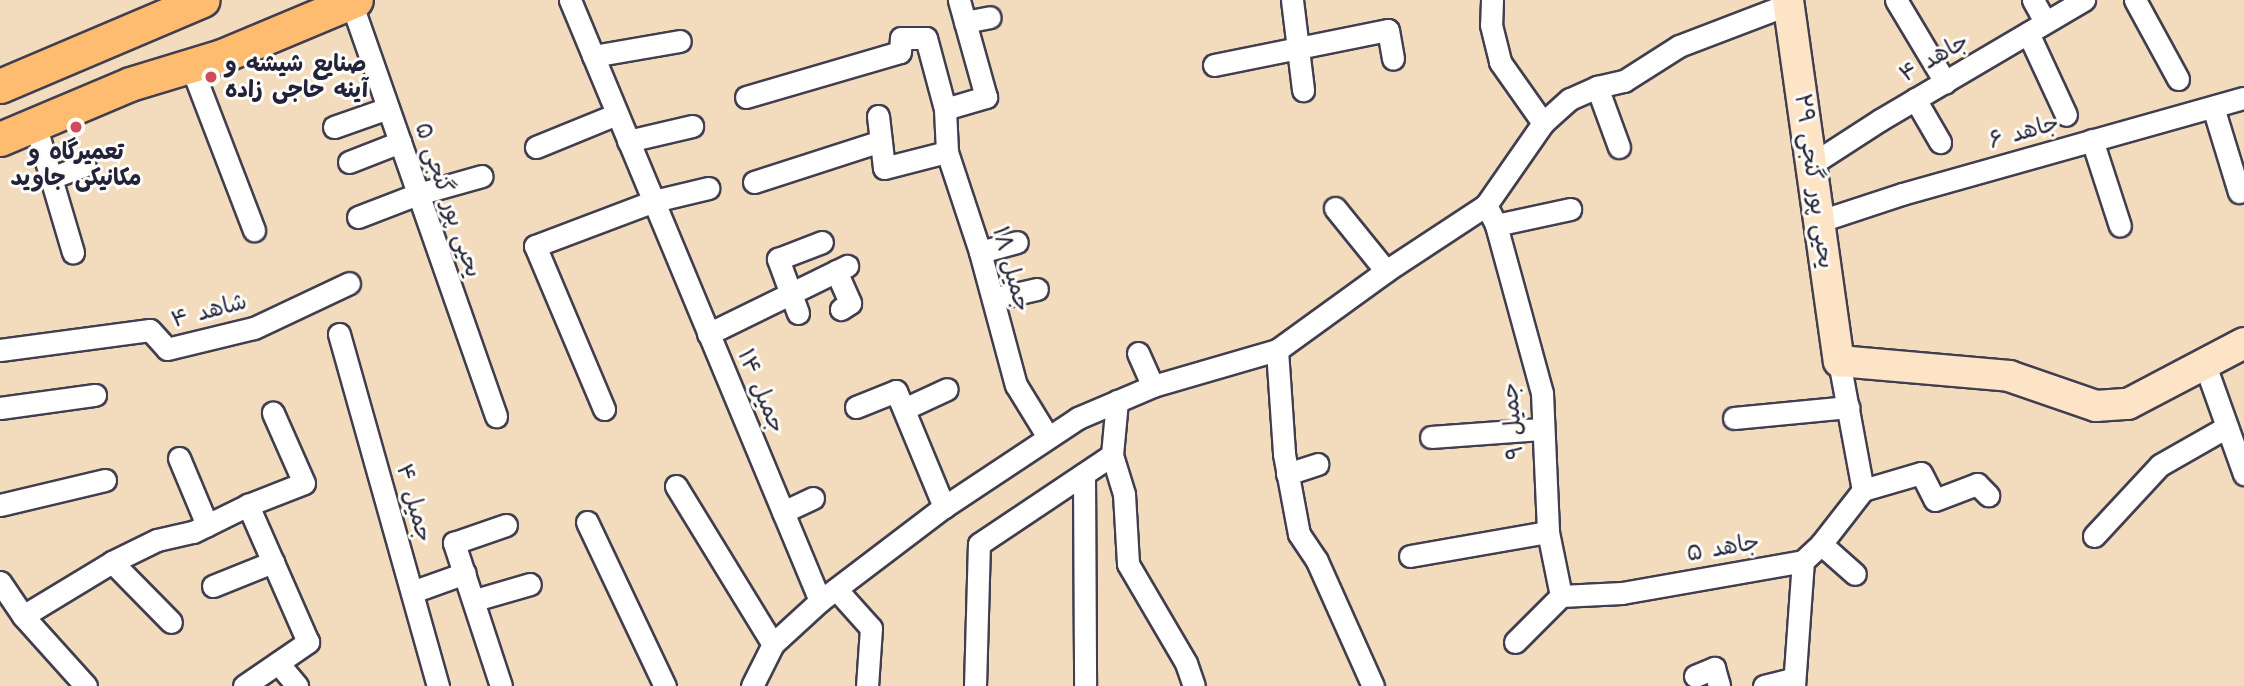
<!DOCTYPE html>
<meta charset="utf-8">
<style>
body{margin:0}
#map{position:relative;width:2244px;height:686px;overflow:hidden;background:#f3dcbe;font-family:"Architects Daughter","Playpen Sans Arabic",sans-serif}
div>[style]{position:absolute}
.roads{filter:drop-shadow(2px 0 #413e4f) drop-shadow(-2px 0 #413e4f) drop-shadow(0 2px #413e4f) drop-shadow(0 -2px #413e4f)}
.minor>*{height:21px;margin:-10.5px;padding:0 10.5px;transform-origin:10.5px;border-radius:10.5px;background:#fff}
.secondary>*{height:30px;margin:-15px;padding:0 15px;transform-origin:15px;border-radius:15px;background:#fee4c6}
.primary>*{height:33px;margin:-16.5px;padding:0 16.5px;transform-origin:16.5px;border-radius:16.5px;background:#fdbc70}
.dots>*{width:19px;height:19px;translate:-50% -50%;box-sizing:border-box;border:4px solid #fdfcf7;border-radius:50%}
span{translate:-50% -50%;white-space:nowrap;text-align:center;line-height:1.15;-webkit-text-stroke:6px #fdfcf7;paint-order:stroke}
.street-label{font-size:23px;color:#22223b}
.poi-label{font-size:23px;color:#22223b;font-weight:700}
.left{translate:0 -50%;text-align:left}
</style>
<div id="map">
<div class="roads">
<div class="minor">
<i style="left:570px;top:0;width:651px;rotate:67.41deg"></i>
<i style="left:1292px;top:0;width:91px;rotate:83deg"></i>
<i style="left:1492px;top:0;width:25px;rotate:92deg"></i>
<i style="left:1491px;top:25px;width:38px;rotate:76deg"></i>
<i style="left:1500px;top:62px;width:75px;rotate:54.8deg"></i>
<i style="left:1896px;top:0;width:96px;rotate:59.1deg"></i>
<i style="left:2033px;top:0;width:25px;rotate:61deg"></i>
<i style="left:2135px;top:0;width:90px;rotate:61.4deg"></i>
<i style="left:351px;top:2px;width:439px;rotate:70.7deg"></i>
<i style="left:965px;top:22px;width:25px;rotate:-11deg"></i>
<i style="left:2028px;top:33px;width:90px;rotate:65.1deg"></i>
<i style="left:593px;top:56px;width:88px;rotate:-9.8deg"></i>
<i style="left:1214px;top:65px;width:177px;rotate:-11.4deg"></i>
<i style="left:1388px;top:30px;width:29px;rotate:80deg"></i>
<i style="left:191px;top:66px;width:176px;rotate:69deg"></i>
<i style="left:1597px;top:87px;width:64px;rotate:69.9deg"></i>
<i style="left:746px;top:97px;width:160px;rotate:-16.3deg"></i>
<i style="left:900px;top:52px;width:14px;rotate:-86deg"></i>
<i style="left:901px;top:38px;width:25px"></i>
<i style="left:926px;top:38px;width:73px;rotate:75deg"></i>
<i style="left:945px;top:109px;width:43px;rotate:87.3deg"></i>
<i style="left:947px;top:152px;width:105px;rotate:71.7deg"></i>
<i style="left:980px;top:252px;width:138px;rotate:74.9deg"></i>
<i style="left:1016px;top:385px;width:61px;rotate:58.4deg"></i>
<i style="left:1915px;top:99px;width:50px;rotate:59.8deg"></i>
<i style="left:2213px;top:107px;width:89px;rotate:73deg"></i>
<i style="left:945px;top:109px;width:43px;rotate:-16.3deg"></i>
<i style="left:986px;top:97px;width:101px;rotate:-105.6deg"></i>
<i style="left:878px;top:116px;width:52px;rotate:83.4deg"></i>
<i style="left:884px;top:168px;width:65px;rotate:-14.3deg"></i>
<i style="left:35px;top:124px;width:134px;rotate:73.5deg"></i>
<i style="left:334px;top:127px;width:57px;rotate:-19.4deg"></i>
<i style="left:2092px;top:140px;width:90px;rotate:72deg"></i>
<i style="left:628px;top:141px;width:66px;rotate:-13.2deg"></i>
<i style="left:536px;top:147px;width:87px;rotate:-22.2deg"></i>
<i style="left:349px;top:162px;width:55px;rotate:-21.4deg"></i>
<i style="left:1812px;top:164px;width:81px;rotate:-32.9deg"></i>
<i style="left:1880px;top:120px;width:237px;rotate:-30.5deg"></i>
<i style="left:51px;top:178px;width:36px;rotate:-21deg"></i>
<i style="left:754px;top:182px;width:133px;rotate:-17.9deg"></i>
<i style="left:1486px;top:205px;width:22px;rotate:63deg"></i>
<i style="left:1496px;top:225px;width:174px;rotate:74.7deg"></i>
<i style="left:1542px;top:393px;width:139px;rotate:87.5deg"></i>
<i style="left:1548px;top:532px;width:65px;rotate:78.5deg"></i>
<i style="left:1335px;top:208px;width:81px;rotate:51deg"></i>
<i style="left:358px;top:217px;width:64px;rotate:-21deg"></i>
<i style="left:418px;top:194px;width:66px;rotate:-15.7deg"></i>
<i style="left:1820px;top:221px;width:86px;rotate:-18.2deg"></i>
<i style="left:1902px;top:194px;width:355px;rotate:-15.7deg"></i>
<i style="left:1496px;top:225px;width:76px;rotate:-12.2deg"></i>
<i style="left:980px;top:252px;width:38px;rotate:-15deg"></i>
<i style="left:836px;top:271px;width:35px;rotate:66deg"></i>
<i style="left:850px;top:303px;width:11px;rotate:146deg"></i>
<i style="left:993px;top:299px;width:45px;rotate:-12.8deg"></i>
<i style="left:798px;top:313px;width:58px;rotate:-110.3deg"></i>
<i style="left:778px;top:259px;width:47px;rotate:-21.1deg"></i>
<i style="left:339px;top:334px;width:366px;rotate:74.3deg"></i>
<i style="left:708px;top:334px;width:155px;rotate:-26.1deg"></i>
<i style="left:0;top:350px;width:151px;rotate:-7.6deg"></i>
<i style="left:150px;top:330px;width:25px;rotate:48deg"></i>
<i style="left:167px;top:349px;width:89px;rotate:-13.6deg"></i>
<i style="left:254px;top:328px;width:105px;rotate:-25.3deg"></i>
<i style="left:1277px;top:350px;width:104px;rotate:86.1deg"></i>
<i style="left:1284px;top:454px;width:81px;rotate:79.4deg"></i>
<i style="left:1299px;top:534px;width:32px;rotate:56deg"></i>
<i style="left:1317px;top:561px;width:137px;rotate:65.9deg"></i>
<i style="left:1138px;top:353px;width:36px;rotate:66deg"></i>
<i style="left:1839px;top:361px;width:131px;rotate:79.5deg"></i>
<i style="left:2205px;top:365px;width:116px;rotate:70.3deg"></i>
<i style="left:1117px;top:401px;width:54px;rotate:95.3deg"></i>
<i style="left:1112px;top:455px;width:41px;rotate:72.9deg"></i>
<i style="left:1124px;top:494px;width:70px;rotate:86.7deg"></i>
<i style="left:1128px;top:564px;width:115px;rotate:59.6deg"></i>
<i style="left:1186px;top:663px;width:24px;rotate:71deg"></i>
<i style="left:856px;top:407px;width:43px;rotate:-21.8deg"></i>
<i style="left:896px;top:391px;width:126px;rotate:67.5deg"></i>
<i style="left:0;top:408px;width:96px;rotate:-7.8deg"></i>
<i style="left:604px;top:409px;width:177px;rotate:-112.9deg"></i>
<i style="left:535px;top:246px;width:127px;rotate:-20.7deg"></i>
<i style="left:654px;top:201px;width:56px;rotate:-13.5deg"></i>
<i style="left:904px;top:409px;width:47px;rotate:-24.9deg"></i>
<i style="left:1734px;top:418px;width:115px;rotate:-5.5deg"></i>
<i style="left:1431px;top:437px;width:110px;rotate:-4.2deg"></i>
<i style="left:179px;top:458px;width:73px;rotate:67.3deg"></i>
<i style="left:1084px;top:474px;width:212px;rotate:89.7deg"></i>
<i style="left:1287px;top:474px;width:32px;rotate:-18deg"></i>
<i style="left:676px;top:486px;width:185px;rotate:58.5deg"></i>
<i style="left:1863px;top:490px;width:60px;rotate:-16.3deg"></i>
<i style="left:1921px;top:473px;width:30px;rotate:63deg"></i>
<i style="left:1935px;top:500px;width:45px;rotate:-20.9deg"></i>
<i style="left:1977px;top:484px;width:16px;rotate:45deg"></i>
<i style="left:0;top:505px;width:108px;rotate:-13.4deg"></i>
<i style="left:783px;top:512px;width:33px;rotate:-25deg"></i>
<i style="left:587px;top:522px;width:182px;rotate:64.6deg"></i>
<i style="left:2094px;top:536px;width:97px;rotate:-47.1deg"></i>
<i style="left:2160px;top:465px;width:77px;rotate:-29.6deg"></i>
<i style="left:1821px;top:544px;width:45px;rotate:41.4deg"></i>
<i style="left:1410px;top:556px;width:140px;rotate:-9.9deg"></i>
<i style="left:112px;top:562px;width:84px;rotate:45.5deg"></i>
<i style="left:0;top:582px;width:41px;rotate:55.9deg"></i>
<i style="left:23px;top:616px;width:94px;rotate:48deg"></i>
<i style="left:213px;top:586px;width:65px;rotate:-21.8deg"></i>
<i style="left:836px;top:589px;width:52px;rotate:48.1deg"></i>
<i style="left:871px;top:628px;width:58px;rotate:93.9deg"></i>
<i style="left:412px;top:592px;width:56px;rotate:-19.7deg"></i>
<i style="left:1561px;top:596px;width:61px;rotate:-2.8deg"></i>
<i style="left:1622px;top:593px;width:184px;rotate:-10deg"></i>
<i style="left:1803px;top:561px;width:25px;rotate:-43deg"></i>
<i style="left:1821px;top:544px;width:68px;rotate:-52.1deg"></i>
<i style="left:475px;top:600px;width:57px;rotate:-16.2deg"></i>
<i style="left:23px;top:616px;width:104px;rotate:-31.2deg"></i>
<i style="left:112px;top:562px;width:50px;rotate:-26.1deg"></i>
<i style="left:157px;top:540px;width:37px;rotate:-13deg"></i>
<i style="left:193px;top:532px;width:61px;rotate:-26.1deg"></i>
<i style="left:248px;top:505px;width:60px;rotate:-21.4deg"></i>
<i style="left:304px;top:483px;width:77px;rotate:-113.9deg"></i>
<i style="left:1515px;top:642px;width:65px;rotate:-45deg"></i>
<i style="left:278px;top:663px;width:30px;rotate:50deg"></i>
<i style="left:1695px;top:676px;width:21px;rotate:-23deg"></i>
<i style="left:1714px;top:668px;width:19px;rotate:74deg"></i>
<i style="left:244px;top:686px;width:78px;rotate:-34.5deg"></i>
<i style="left:308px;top:642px;width:150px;rotate:-113.7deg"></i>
<i style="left:501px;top:686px;width:151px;rotate:-108.2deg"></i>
<i style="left:454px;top:543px;width:55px;rotate:-19.1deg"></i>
<i style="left:752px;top:686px;width:47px;rotate:-63.4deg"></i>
<i style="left:773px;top:644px;width:64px;rotate:-42.5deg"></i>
<i style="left:820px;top:601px;width:156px;rotate:-37.2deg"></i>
<i style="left:944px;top:507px;width:161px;rotate:-33.6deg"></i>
<i style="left:1078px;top:418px;width:82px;rotate:-23.1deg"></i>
<i style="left:1153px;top:386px;width:129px;rotate:-16.2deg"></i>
<i style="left:1277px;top:350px;width:135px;rotate:-35.9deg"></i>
<i style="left:1386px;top:271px;width:120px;rotate:-33.4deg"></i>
<i style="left:1486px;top:205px;width:100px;rotate:-55.2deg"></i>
<i style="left:1543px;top:123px;width:36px;rotate:-42deg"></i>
<i style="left:1570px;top:99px;width:30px;rotate:-24deg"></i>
<i style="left:1597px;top:87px;width:28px;rotate:-13deg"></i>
<i style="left:1624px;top:81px;width:65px;rotate:-32.5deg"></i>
<i style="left:1679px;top:46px;width:118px;rotate:-20.9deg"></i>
<i style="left:975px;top:686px;width:142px;rotate:-88.4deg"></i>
<i style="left:979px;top:544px;width:160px;rotate:-33.8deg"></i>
<i style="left:1764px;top:686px;width:30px;rotate:-14deg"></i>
<i style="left:1794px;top:686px;width:125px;rotate:-85.9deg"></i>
</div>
<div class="secondary">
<i style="left:1788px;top:0;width:365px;rotate:82deg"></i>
<i style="left:1839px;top:361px;width:171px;rotate:5deg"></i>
<i style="left:2009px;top:376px;width:92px;rotate:19deg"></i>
<i style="left:2096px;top:406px;width:32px;rotate:-4deg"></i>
<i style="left:2128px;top:404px;width:131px;rotate:-27.7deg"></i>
</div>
<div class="primary">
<i style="left:0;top:86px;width:220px;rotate:-23deg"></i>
<i style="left:0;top:139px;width:141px;rotate:-22.9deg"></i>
<i style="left:130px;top:84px;width:96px;rotate:-16.9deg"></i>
<i style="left:222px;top:56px;width:145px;rotate:-22.7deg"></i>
</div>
</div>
<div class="dots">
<i style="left:211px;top:77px;background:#d1495b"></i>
<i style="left:76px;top:127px;background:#d1495b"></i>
</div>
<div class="street-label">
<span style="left:1934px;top:58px;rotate:-30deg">جاهد ۴</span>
<span style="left:2024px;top:132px;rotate:-16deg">جاهد ۶</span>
<span style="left:1814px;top:181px;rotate:82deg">یحیی پور گنجی ۲۹</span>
<span style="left:448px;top:200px;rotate:71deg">یحیی پور گنجی ۵</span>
<span style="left:1011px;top:269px;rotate:74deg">جمیل ۱۸</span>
<span style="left:209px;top:311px;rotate:-15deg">شاهد ۴</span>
<span style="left:761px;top:391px;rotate:67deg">جمیل ۱۴</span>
<span style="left:1513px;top:421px;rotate:-95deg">جمیل ۹</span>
<span style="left:414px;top:503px;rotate:74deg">جمیل ۴</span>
<span style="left:1723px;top:548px;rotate:-10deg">جاهد ۵</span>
</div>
<div class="poi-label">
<span class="left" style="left:225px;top:77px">صنایع شیشه و<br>آینه حاجی زاده</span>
<span style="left:76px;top:165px">تعمیرگاه و<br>مکانیکی جاوید</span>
</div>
</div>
